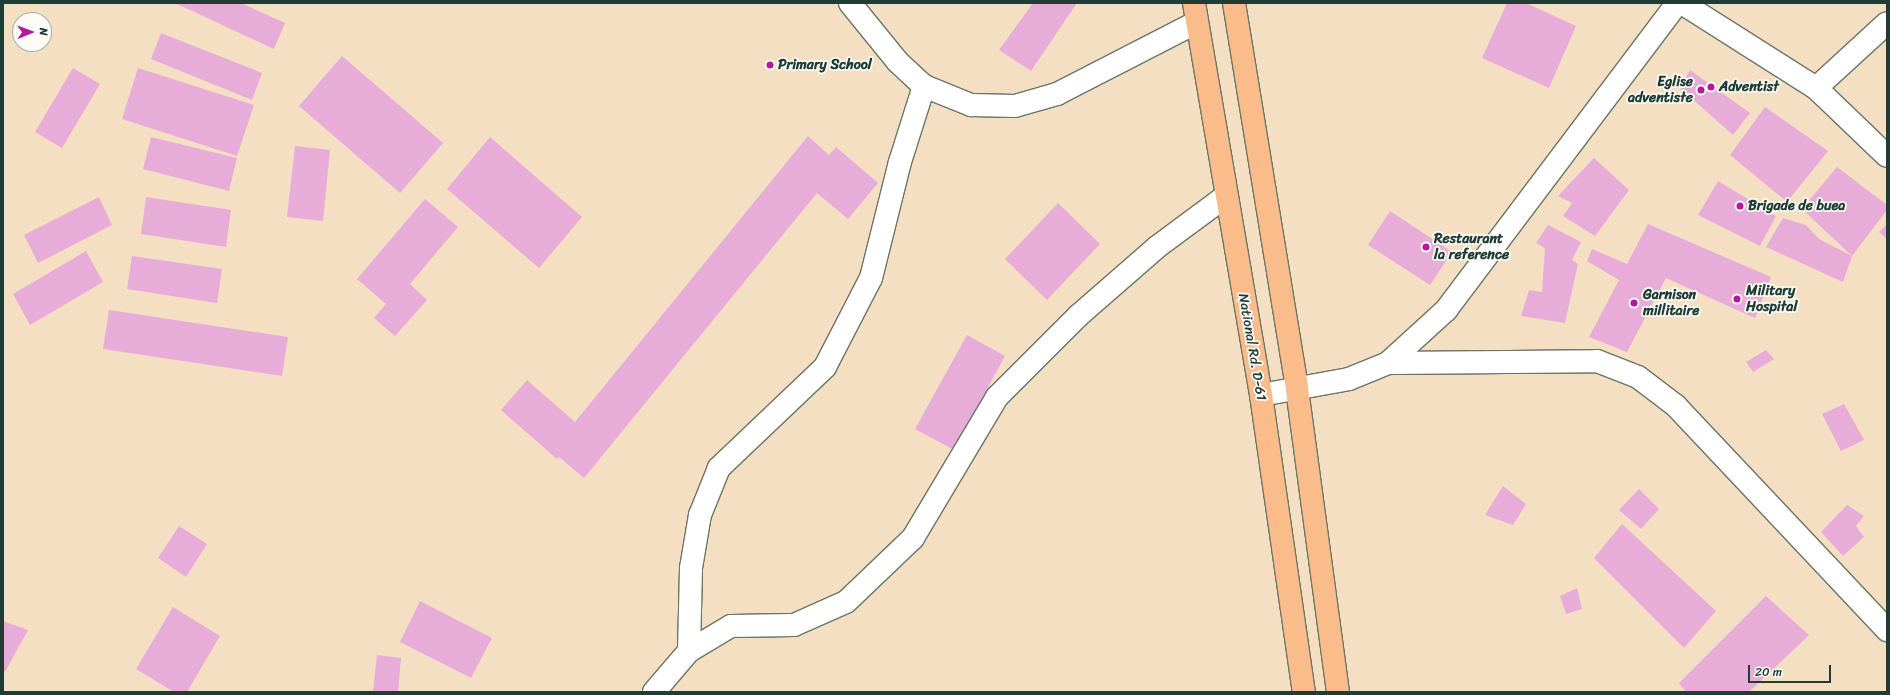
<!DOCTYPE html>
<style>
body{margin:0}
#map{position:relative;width:1890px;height:695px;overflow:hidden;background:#f4dfc3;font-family:Sriracha,sans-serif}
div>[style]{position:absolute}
.building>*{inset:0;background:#e7add8}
.roads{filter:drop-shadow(1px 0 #6a7666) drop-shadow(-1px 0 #6a7666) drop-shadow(0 1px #6a7666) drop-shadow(0 -1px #6a7666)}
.minor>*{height:22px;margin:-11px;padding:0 11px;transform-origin:11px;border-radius:11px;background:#fff}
.trunk>*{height:22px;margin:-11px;padding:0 11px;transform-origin:11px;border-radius:11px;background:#f9bc8a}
.dots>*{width:11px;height:11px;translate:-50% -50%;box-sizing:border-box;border:2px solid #fdfcf7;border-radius:50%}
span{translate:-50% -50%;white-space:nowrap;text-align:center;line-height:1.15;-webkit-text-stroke:3.5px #fdfcf7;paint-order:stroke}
.poi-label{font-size:14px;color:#1f3d34;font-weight:700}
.left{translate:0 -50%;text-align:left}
.right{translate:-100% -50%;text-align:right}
.street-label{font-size:14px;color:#1f3d34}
.frame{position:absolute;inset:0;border:4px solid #1f3d34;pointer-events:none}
.north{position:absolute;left:12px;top:12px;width:40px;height:40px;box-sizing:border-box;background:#fdfcf7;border:1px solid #a4b0a9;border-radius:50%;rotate:89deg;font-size:11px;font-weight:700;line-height:16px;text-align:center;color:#1f3d34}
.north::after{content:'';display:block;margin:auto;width:14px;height:18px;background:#b5179e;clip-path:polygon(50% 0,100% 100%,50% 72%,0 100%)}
.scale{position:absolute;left:1748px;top:665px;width:83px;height:18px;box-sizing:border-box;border:2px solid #1f3d34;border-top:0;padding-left:5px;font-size:12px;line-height:14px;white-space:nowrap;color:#1f3d34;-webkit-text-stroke:3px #fdfcf7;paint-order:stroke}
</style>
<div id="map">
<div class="building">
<i style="clip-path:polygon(175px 3px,241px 3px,285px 23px,274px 49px)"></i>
<i style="clip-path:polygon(1033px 3px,1077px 3px,1031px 71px,999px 50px)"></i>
<i style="clip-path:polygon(1507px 3px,1526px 3px,1576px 26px,1549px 88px,1482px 58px)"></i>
<i style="clip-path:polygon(161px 33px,262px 73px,252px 100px,151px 59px)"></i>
<i style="clip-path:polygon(342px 56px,443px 143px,400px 193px,299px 106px)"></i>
<i style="clip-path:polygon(73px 68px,100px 84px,62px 148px,35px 132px)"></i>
<i style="clip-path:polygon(138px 68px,254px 105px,237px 156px,122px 119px)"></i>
<i style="clip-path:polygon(1690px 70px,1750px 113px,1733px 135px,1680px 88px)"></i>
<i style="clip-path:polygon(1765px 107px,1828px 151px,1787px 202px,1730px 155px)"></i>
<i style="clip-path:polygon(808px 136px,829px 155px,836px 147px,878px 183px,848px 219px,817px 193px,584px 478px,559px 457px,557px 459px,501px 410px,527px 380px,575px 422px)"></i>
<i style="clip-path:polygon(151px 137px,237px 158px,229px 191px,143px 169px)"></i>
<i style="clip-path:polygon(490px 137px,582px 217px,539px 268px,447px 189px)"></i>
<i style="clip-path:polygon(295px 146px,330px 150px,323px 221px,287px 217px)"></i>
<i style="clip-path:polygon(1594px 158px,1629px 190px,1595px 236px,1563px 216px,1572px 203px,1558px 196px)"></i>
<i style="clip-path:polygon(1837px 167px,1887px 205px,1887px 210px,1852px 256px,1802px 209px)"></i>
<i style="clip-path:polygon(1718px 181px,1776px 216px,1760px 246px,1698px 215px)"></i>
<i style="clip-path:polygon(99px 197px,112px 225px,38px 263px,24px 235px)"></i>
<i style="clip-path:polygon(146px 197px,231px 210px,226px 247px,141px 234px)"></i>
<i style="clip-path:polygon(425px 199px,458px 227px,410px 284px,427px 300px,395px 336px,374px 318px,386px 304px,357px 279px)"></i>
<i style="clip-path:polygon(1058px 203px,1100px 244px,1047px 300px,1005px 259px)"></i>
<i style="clip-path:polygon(1390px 211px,1452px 252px,1430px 285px,1368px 245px)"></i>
<i style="clip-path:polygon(1783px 218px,1806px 225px,1819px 239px,1852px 256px,1843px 282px,1766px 247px)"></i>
<i style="clip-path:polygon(1648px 224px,1771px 277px,1755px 318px,1666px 278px,1627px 352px,1589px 337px,1619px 280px,1587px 261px,1592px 249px,1627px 264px)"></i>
<i style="clip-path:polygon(1887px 224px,1887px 239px,1879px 232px)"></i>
<i style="clip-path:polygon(1548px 225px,1581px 242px,1572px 260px,1578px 264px,1565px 323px,1521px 316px,1529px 290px,1542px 292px,1545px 248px,1536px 243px)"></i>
<i style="clip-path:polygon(86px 251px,103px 282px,30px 325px,13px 294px)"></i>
<i style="clip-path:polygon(132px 256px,222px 269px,217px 303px,127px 289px)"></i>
<i style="clip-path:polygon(109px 310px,288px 337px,282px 376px,103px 349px)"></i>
<i style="clip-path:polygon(967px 335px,1005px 356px,954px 450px,915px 429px)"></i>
<i style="clip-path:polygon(1766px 350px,1774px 359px,1753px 372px,1746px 362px)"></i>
<i style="clip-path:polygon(1844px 404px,1864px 440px,1841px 451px,1822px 414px)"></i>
<i style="clip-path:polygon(1503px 486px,1526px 504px,1513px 525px,1485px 515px)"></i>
<i style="clip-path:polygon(1639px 489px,1659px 509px,1641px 529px,1619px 510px)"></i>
<i style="clip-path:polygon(1847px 505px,1864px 516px,1856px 526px,1864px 537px,1843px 556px,1821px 532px)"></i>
<i style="clip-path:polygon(1622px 524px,1716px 611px,1684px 648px,1594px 558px)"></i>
<i style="clip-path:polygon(179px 526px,207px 544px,186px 577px,158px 558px)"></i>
<i style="clip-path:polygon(1577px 588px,1582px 609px,1566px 614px,1560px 596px)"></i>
<i style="clip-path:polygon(1766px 596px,1809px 635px,1749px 692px,1686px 692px,1679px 683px)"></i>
<i style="clip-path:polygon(420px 601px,492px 638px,471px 678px,400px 642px)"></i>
<i style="clip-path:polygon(173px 607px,220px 636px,187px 692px,174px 692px,136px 669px)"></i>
<i style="clip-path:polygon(3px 621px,28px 630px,5px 672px,3px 671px)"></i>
<i style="clip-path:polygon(377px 655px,401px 658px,398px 692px,373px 692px)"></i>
</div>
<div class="roads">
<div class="minor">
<i style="left:850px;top:3px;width:76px;rotate:50.9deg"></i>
<i style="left:898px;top:62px;width:35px;rotate:43deg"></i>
<i style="left:924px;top:86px;width:51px;rotate:22deg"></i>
<i style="left:971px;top:105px;width:44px;rotate:1.3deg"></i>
<i style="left:1015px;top:106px;width:44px;rotate:-15.9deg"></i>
<i style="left:1057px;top:94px;width:157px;rotate:-27.2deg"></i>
<i style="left:1682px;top:3px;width:159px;rotate:32.4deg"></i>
<i style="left:1816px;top:88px;width:98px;rotate:43.8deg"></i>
<i style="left:1816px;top:88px;width:96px;rotate:-42.5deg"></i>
<i style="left:1388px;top:363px;width:209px;rotate:-0.5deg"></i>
<i style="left:1597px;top:361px;width:44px;rotate:21.3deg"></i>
<i style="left:1638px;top:377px;width:48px;rotate:37.3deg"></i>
<i style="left:1676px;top:406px;width:308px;rotate:46.7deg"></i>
<i style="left:1261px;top:395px;width:89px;rotate:-10.3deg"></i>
<i style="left:1349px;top:379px;width:42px;rotate:-22.3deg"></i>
<i style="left:1388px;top:363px;width:79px;rotate:-42.4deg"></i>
<i style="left:1446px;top:310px;width:384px;rotate:-53deg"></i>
<i style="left:689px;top:651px;width:83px;rotate:-88.6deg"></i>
<i style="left:691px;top:568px;width:54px;rotate:-80.4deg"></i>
<i style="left:700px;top:515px;width:51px;rotate:-68deg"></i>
<i style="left:719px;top:468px;width:146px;rotate:-43.6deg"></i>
<i style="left:825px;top:367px;width:100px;rotate:-62.7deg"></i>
<i style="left:871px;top:278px;width:120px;rotate:-76deg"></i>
<i style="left:900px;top:162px;width:80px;rotate:-72.5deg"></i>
<i style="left:654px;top:692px;width:54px;rotate:-49.5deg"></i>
<i style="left:689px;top:651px;width:49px;rotate:-30.8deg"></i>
<i style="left:731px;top:626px;width:63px;rotate:-0.9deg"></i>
<i style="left:794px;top:625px;width:57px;rotate:-23.9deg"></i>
<i style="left:846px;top:602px;width:93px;rotate:-43.7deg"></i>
<i style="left:913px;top:538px;width:164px;rotate:-59.2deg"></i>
<i style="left:997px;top:397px;width:115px;rotate:-45deg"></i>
<i style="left:1078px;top:316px;width:105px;rotate:-41.1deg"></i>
<i style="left:1157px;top:247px;width:86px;rotate:-36.5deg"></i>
</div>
<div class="trunk">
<i style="left:1194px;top:3px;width:398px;rotate:80.3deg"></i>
<i style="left:1261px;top:395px;width:300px;rotate:81.8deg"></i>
<i style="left:1234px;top:3px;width:391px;rotate:80.7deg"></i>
<i style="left:1297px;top:389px;width:306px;rotate:82.3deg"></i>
</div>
</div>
<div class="dots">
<i style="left:770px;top:65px;background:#b5179e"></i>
<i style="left:1711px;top:87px;background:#b5179e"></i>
<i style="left:1701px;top:90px;background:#b5179e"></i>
<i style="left:1740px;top:206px;background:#b5179e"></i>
<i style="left:1426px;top:247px;background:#b5179e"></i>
<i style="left:1737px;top:299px;background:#b5179e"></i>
<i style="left:1634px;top:303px;background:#b5179e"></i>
</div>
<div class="poi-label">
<span class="left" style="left:778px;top:65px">Primary School</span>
<span class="right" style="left:1693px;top:90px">Eglise<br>adventiste</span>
<span class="left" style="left:1719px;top:87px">Adventist</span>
<span class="left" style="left:1748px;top:206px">Brigade de buea</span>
<span class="left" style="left:1434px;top:247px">Restaurant<br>la reference</span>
<span class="left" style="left:1746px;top:299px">Military<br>Hospital</span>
<span class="left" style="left:1643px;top:303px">Garnison<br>millitaire</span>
</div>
<div class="street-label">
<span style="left:1252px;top:347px;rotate:80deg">National Rd. D-61</span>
</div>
<div class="frame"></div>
<div class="north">N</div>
<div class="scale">20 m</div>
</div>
